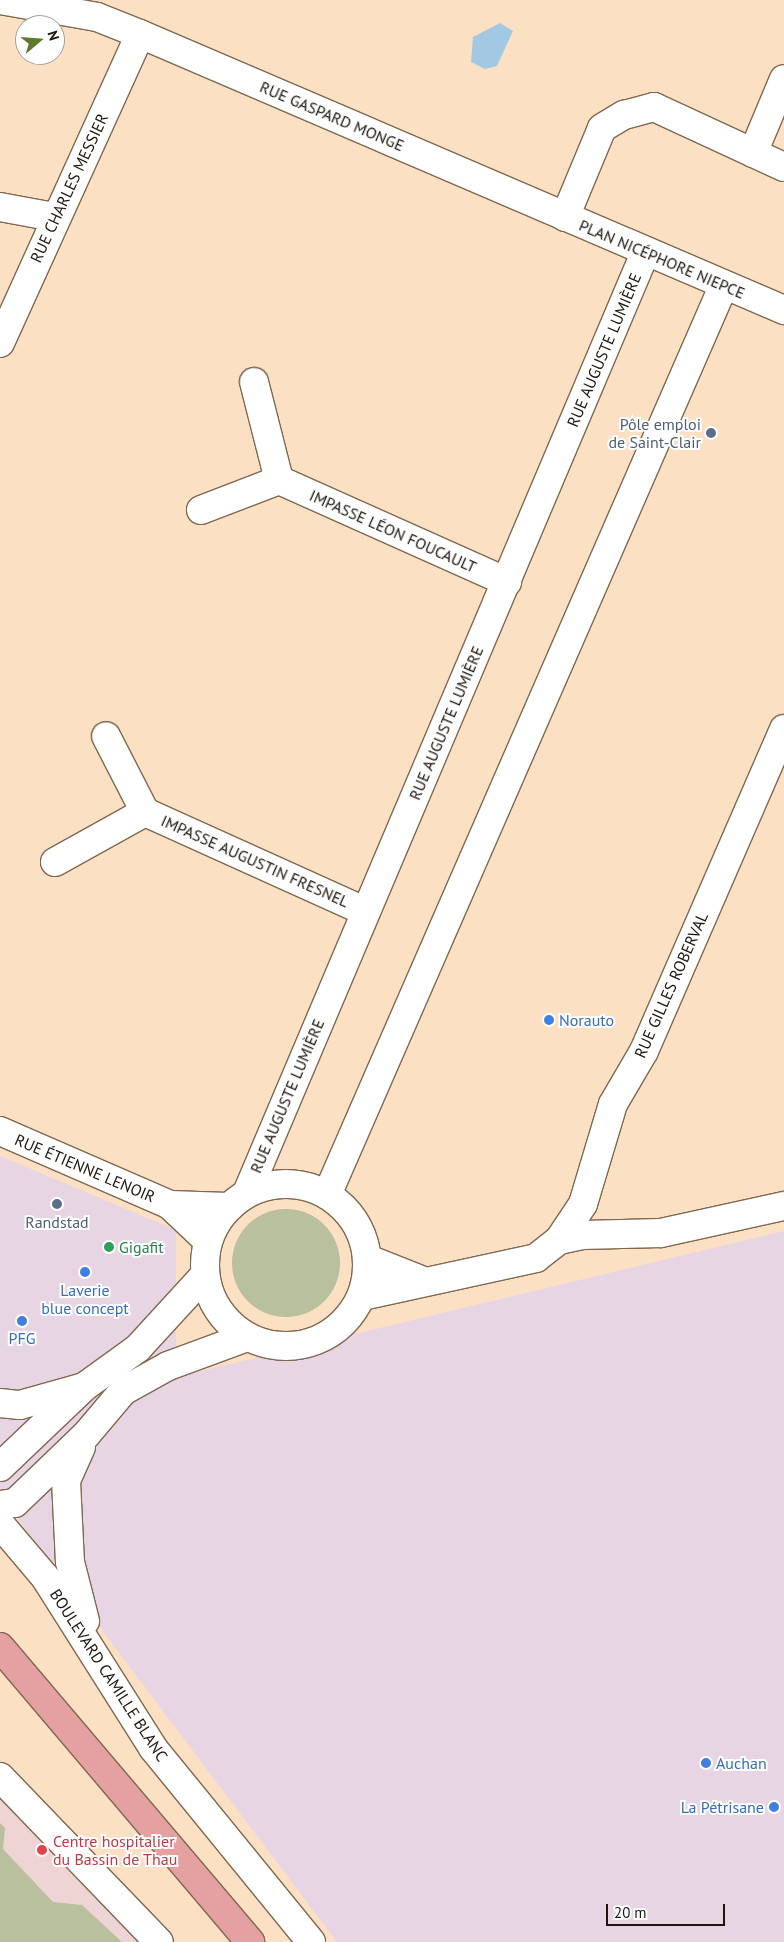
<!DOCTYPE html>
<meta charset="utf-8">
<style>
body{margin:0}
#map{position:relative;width:784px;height:1942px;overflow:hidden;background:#fbe0c4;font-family:"PT Sans",sans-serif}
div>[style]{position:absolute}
.commercial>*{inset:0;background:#e8d5e4}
.medical>*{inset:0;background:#efd4d5}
.green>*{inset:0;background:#b8c09e}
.round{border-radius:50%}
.water>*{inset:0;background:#a2c8e4}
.roads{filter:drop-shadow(1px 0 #7f684f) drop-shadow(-1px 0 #7f684f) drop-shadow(0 1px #7f684f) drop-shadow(0 -1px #7f684f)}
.minor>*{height:28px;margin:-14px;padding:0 14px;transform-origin:14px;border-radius:14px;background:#fff}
.tertiary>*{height:28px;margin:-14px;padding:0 14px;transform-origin:14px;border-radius:14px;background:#fff}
.tertiary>.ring{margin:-14px;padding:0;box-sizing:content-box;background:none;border:28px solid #fff;border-radius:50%}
.primary>*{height:28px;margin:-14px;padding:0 14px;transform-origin:14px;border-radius:14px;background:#e5a0a2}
.dots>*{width:14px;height:14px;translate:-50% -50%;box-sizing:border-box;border:2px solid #fff;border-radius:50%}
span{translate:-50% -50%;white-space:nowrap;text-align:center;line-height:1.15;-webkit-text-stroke:4px #fff;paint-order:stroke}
.street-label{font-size:16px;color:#1e150b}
.service-label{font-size:16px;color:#4e5e75}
.right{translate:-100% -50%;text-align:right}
.shop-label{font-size:16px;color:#366cbe}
.left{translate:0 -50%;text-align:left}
.leisure-label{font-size:16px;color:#27864d}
.health-label{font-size:16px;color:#be3a42}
.north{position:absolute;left:15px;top:15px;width:50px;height:50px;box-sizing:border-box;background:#fff;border:1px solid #a5a19d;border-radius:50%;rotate:72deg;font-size:14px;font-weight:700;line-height:20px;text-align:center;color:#1e150b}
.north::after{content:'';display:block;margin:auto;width:18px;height:22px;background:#607a2d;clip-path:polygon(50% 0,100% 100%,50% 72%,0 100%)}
.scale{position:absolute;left:606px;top:1904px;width:119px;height:22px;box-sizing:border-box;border:2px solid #1e150b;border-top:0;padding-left:6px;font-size:15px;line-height:18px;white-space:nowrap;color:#1e150b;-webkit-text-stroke:4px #fff;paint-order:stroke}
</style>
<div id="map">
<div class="commercial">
<i style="clip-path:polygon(0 1156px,176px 1230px,176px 1377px,784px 1231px,784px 1942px,337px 1942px,0 1495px)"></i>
</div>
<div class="medical">
<i style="clip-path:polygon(0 1759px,166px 1942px,0 1942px)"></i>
</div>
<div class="green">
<i class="round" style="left:232px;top:1209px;width:108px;height:108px"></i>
<i style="clip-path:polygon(0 1823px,5px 1828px,3px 1849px,53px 1902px,82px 1905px,122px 1942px,0 1942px)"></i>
</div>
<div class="water">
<i style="clip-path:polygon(500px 23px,513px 31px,497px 66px,485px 69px,471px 62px,473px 37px)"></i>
</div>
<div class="roads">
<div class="minor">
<i style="left:0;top:0;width:98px;rotate:9.9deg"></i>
<i style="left:97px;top:17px;width:46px;rotate:21.6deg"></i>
<i style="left:140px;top:34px;width:701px;rotate:23.2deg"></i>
<i style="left:753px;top:153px;width:80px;rotate:-67.3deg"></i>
<i style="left:0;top:207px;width:55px;rotate:10.5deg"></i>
<i style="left:565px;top:217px;width:96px;rotate:-67.4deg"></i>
<i style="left:602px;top:128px;width:26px;rotate:-31deg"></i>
<i style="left:624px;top:115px;width:31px;rotate:-15deg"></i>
<i style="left:654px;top:107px;width:143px;rotate:24.8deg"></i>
<i style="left:0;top:343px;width:339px;rotate:-65.6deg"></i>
<i style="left:279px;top:480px;width:250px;rotate:24.1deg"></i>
<i style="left:201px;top:510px;width:84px;rotate:-21deg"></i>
<i style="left:279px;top:480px;width:101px;rotate:-104.3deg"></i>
<i style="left:145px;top:812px;width:240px;rotate:24.3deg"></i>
<i style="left:55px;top:862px;width:103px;rotate:-29.1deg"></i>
<i style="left:145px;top:812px;width:85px;rotate:-117.2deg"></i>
<i style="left:0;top:1131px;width:185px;rotate:23.5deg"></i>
<i style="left:170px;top:1205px;width:52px;rotate:43.5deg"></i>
<i style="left:247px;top:1193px;width:1021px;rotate:-67.05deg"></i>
<i style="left:327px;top:1195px;width:991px;rotate:-66.44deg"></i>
<i style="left:170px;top:1205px;width:59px;rotate:1.9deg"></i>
<i style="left:559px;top:1240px;width:43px;rotate:-56.3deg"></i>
<i style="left:583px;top:1204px;width:104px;rotate:-73.3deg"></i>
<i style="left:613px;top:1104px;width:61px;rotate:-59.7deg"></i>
<i style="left:644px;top:1051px;width:351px;rotate:-66.5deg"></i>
<i style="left:368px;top:1259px;width:57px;rotate:21.6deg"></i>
<i style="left:362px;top:1296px;width:178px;rotate:-12.3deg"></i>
<i style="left:536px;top:1258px;width:29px;rotate:-38deg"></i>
<i style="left:559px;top:1240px;width:24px;rotate:-12deg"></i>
<i style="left:582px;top:1235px;width:79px;rotate:-1.5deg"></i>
<i style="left:661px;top:1233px;width:126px;rotate:-12.4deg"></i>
</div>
<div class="tertiary">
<i class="ring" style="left:205px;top:1184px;width:134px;height:134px"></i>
<i style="left:0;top:1403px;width:20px;rotate:6deg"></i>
<i style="left:20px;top:1405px;width:62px;rotate:-15.8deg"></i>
<i style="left:81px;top:1447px;width:37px;rotate:114deg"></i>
<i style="left:66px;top:1481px;width:81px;rotate:87.2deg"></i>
<i style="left:70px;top:1562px;width:61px;rotate:75.7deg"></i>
<i style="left:0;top:1467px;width:116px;rotate:-43.6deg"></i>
<i style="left:84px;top:1387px;width:67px;rotate:-35.8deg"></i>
<i style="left:138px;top:1348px;width:99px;rotate:-47.5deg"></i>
<i style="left:0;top:1505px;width:15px;rotate:-8deg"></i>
<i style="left:15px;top:1503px;width:98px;rotate:-43.8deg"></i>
<i style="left:86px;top:1435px;width:57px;rotate:-49.9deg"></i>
<i style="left:123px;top:1391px;width:51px;rotate:-29.1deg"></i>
<i style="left:168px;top:1366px;width:84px;rotate:-20.2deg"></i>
<i style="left:0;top:1524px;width:70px;rotate:49.7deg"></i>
<i style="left:45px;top:1577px;width:202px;rotate:57.7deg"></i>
<i style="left:153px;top:1748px;width:250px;rotate:50.8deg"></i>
<i style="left:0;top:1777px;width:229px;rotate:46.1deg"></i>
</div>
<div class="primary">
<i style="left:0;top:1647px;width:387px;rotate:49.7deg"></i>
</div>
</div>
<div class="dots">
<i style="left:711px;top:433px;background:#5c6f8a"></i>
<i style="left:549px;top:1020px;background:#3f7fe0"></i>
<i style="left:57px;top:1204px;background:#5c6f8a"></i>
<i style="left:109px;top:1247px;background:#2e9e5b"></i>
<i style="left:85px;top:1272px;background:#3f7fe0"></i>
<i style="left:22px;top:1321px;background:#3f7fe0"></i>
<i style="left:706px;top:1763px;background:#3f7fe0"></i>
<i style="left:774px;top:1807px;background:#3f7fe0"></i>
<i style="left:42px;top:1850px;background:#e0444e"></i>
</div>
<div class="street-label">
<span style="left:332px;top:116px;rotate:23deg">RUE GASPARD MONGE</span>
<span style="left:69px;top:188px;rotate:-65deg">RUE CHARLES MESSIER</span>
<span style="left:662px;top:259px;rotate:23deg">PLAN NICÉPHORE NIEPCE</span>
<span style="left:604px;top:350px;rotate:-67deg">RUE AUGUSTE LUMIÈRE</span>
<span style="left:393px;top:531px;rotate:24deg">IMPASSE LÉON FOUCAULT</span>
<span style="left:446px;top:723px;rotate:-67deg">RUE AUGUSTE LUMIÈRE</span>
<span style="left:255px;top:861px;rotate:24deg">IMPASSE AUGUSTIN FRESNEL</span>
<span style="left:671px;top:985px;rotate:-66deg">RUE GILLES ROBERVAL</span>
<span style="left:287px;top:1096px;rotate:-67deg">RUE AUGUSTE LUMIÈRE</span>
<span style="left:85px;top:1168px;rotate:23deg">RUE ÉTIENNE LENOIR</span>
<span style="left:109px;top:1675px;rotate:57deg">BOULEVARD CAMILLE BLANC</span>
</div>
<div class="service-label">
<span class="right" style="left:701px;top:433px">Pôle emploi<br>de Saint-Clair</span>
<span style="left:57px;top:1222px">Randstad</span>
</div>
<div class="shop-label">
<span class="left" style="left:559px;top:1020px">Norauto</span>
<span style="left:85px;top:1299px">Laverie<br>blue concept</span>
<span style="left:22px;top:1338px">PFG</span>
<span class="left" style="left:716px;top:1763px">Auchan</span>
<span class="right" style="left:764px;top:1807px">La Pétrisane</span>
</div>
<div class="leisure-label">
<span class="left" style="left:119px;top:1247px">Gigafit</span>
</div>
<div class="health-label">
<span class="left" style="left:53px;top:1850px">Centre hospitalier<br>du Bassin de Thau</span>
</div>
<div class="north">N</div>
<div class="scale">20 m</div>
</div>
